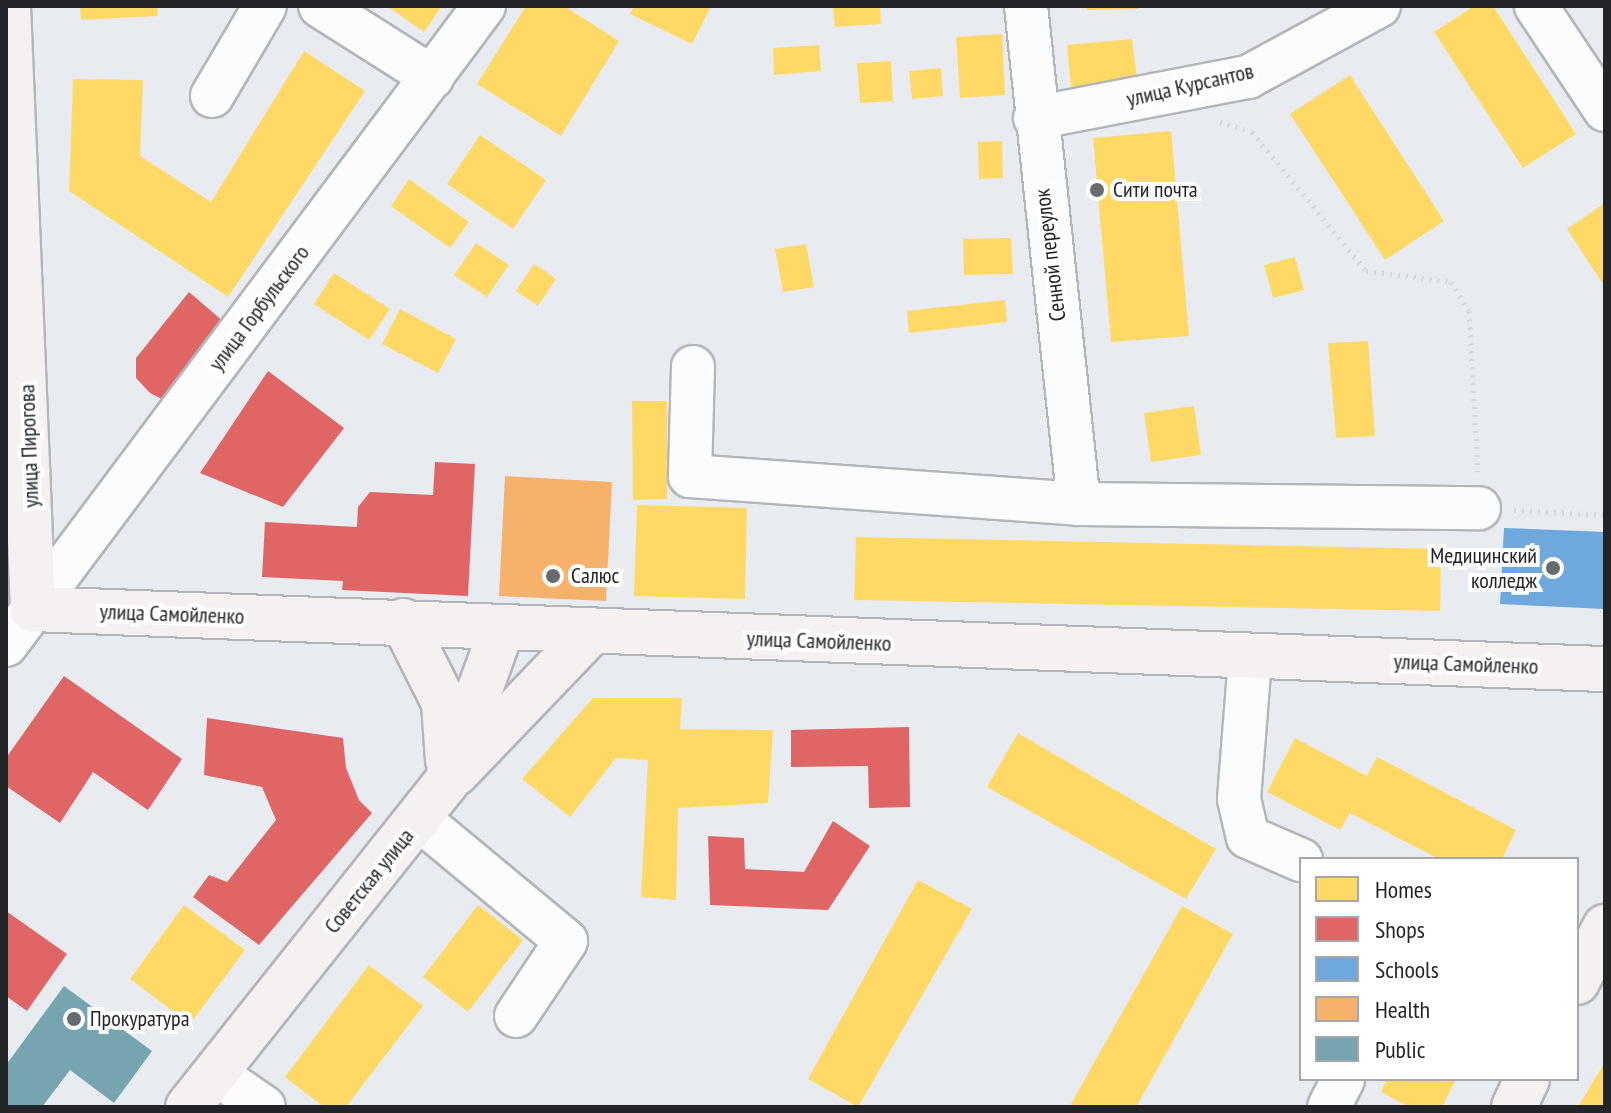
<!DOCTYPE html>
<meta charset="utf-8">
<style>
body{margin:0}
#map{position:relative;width:1611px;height:1113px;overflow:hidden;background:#e8ecf1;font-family:"PT Sans Narrow",sans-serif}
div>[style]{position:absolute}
.homes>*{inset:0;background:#ffd966}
.shops>*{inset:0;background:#e06666}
.schools>*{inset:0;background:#6fa8dc}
.health>*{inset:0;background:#f6b26b}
.public>*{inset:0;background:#76a5af}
.path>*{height:5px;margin-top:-2.5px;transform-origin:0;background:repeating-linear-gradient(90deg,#d7d8d9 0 2px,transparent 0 8px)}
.roads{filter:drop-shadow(2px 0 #b3b6b9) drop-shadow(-2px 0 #b3b6b9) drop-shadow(0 2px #b3b6b9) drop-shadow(0 -2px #b3b6b9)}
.minor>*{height:42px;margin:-21px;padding:0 21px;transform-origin:21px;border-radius:21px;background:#fcfcfd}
.major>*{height:44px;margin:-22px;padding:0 22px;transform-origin:22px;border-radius:22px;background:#f4f1f0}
.dots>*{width:22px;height:22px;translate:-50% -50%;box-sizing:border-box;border:4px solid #fff;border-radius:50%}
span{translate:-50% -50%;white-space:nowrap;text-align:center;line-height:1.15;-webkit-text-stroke:8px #fff;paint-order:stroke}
.street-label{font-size:22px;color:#222428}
.poi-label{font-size:22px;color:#222428}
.left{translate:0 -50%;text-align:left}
.right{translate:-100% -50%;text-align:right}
.frame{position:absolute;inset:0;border:8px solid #222428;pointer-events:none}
.legend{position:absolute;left:1299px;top:857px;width:280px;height:224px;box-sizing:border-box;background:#fff;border:2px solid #a7a7a9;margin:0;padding:10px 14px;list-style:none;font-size:24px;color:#222428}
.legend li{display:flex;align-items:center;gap:16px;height:40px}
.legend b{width:40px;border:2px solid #a7a7a9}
</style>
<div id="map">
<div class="homes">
<i style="clip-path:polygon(80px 6px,157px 6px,158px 16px,81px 20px)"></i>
<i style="clip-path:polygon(387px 6px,442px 6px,424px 32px)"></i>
<i style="clip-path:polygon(526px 6px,564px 6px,619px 41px,561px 136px,477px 84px)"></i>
<i style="clip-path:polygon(634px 6px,711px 6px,692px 44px,630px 14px)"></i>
<i style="clip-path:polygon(833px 6px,880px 6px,881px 24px,835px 27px)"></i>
<i style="clip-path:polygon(1087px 6px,1138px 6px,1138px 9px,1087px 10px)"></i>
<i style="clip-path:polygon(1474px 6px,1493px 6px,1576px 134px,1523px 168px,1434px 32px)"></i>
<i style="clip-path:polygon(1002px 34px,1005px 95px,960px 98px,956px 37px)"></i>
<i style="clip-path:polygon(1132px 39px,1137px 80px,1071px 87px,1067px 45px)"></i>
<i style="clip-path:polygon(819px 45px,821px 71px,774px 75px,773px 48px)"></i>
<i style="clip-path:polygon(304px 51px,365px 91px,228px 297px,69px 191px,73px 79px,143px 80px,140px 156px,211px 202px)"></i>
<i style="clip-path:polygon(891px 61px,893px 101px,860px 103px,857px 63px)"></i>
<i style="clip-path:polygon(941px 68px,943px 96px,912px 99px,909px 71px)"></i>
<i style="clip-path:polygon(1350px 75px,1444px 221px,1385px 260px,1290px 114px)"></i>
<i style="clip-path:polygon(1171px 131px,1189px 336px,1111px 342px,1093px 138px)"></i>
<i style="clip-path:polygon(480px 135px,546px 180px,513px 229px,447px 184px)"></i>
<i style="clip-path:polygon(1002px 141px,1003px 178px,979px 179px,978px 142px)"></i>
<i style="clip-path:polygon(409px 179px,469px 222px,450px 248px,391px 206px)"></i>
<i style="clip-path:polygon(1605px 203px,1605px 287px,1567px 229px)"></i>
<i style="clip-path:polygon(1011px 238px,1013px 274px,964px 275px,963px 239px)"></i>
<i style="clip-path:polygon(476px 243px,509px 265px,487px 297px,454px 275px)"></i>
<i style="clip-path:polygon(806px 244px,814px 287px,783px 292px,775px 249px)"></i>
<i style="clip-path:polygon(1295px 257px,1304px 290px,1273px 298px,1264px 265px)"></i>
<i style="clip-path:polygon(534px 264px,556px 279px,538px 306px,516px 291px)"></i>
<i style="clip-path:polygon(334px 273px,390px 309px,369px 340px,314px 304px)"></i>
<i style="clip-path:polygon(1005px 300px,1007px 322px,909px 333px,907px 311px)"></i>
<i style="clip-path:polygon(400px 309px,456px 339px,438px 373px,382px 344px)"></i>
<i style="clip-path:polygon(1368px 341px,1375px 436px,1336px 438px,1328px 343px)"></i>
<i style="clip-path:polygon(632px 401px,667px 401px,667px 499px,633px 500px)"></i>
<i style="clip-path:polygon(1194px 406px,1201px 455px,1151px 462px,1144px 413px)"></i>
<i style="clip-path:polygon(637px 505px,747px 508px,745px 599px,634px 596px)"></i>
<i style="clip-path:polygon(856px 537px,1441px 549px,1440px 611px,854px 600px)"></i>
<i style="clip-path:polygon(593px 698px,682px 698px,680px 729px,773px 730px,768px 803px,678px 808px,676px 900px,641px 897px,648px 760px,616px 758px,570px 817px,522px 779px)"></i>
<i style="clip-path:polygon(1018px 733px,1216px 849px,1186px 899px,987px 787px)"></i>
<i style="clip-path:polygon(1295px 738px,1367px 776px,1377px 757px,1516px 830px,1502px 859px,1439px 859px,1350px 813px,1340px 830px,1267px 792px)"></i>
<i style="clip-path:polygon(918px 880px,972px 909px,858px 1107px,808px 1079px)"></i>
<i style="clip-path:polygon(184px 905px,245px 950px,190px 1024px,130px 979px)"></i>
<i style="clip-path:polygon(478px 905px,523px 940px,468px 1012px,423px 977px)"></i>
<i style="clip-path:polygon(1182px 906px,1233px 934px,1136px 1107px,1077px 1107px,1071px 1104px)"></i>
<i style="clip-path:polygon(369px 965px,423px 1006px,346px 1107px,324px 1107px,285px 1077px)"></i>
<i style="clip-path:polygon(1605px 1062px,1605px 1107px,1578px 1107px)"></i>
<i style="clip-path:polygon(1387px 1079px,1456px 1079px,1442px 1107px,1409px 1107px,1381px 1092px)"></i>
</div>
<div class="shops">
<i style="clip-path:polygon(189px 292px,224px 322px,168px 402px,150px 393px,136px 378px,136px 358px)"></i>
<i style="clip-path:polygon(268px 371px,344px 428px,283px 507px,200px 473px)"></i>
<i style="clip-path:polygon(435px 462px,475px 464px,468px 596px,342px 590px,343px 581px,262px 577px,265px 522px,357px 527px,358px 507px,370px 492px,433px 495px)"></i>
<i style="clip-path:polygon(64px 676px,182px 759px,148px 810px,93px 772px,60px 823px,6px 786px,6px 758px)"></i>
<i style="clip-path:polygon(207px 718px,343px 738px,346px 768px,359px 800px,372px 813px,259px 945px,193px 897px,209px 875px,227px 882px,276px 820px,262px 787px,204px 775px)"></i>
<i style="clip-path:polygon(909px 727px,910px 807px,869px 808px,868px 766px,791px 767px,791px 730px)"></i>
<i style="clip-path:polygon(833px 821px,870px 846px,828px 910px,710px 905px,708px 836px,744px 838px,745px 869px,804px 872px)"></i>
<i style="clip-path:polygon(6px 911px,67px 954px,27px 1011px,6px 996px)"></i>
</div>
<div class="schools">
<i style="clip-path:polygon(1504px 528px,1605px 532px,1605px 609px,1500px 604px)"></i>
</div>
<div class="health">
<i style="clip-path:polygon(505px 476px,612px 482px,606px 601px,499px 596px)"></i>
</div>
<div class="public">
<i style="clip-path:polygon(64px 986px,152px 1051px,114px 1103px,70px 1070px,42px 1107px,6px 1107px,6px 1065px)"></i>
</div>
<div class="path">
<i style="left:1220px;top:122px;width:34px;rotate:17deg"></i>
<i style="left:1252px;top:132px;width:180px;rotate:50.6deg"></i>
<i style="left:1366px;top:271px;width:86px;rotate:7.4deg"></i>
<i style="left:1451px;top:282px;width:34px;rotate:58deg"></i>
<i style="left:1469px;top:311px;width:161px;rotate:86.8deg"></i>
<i style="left:1514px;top:510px;width:91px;rotate:3.1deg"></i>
</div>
<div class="roads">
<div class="minor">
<i style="left:320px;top:6px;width:133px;rotate:32.4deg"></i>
<i style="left:1026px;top:6px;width:501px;rotate:83.93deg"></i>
<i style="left:1536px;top:6px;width:125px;rotate:56.4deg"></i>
<i style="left:212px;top:96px;width:104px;rotate:-59.5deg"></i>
<i style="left:1035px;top:118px;width:217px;rotate:-10.9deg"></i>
<i style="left:1248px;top:77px;width:149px;rotate:-28.5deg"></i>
<i style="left:693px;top:367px;width:109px;rotate:91.6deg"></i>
<i style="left:690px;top:476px;width:390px;rotate:4.1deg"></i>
<i style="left:1079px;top:504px;width:400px;rotate:0.6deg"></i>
<i style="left:6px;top:645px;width:798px;rotate:-53.2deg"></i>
<i style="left:1250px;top:659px;width:140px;rotate:94.5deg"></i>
<i style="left:1239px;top:799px;width:39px;rotate:77deg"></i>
<i style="left:1248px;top:837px;width:58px;rotate:23.5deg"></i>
<i style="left:419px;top:819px;width:191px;rotate:39.7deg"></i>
<i style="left:566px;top:941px;width:90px;rotate:123.7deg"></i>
<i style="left:216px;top:1074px;width:58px;rotate:34.5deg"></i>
<i style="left:1329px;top:1107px;width:31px;rotate:-63deg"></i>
</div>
<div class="major">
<i style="left:8px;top:6px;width:604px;rotate:87.63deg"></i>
<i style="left:33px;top:609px;width:1573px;rotate:2.19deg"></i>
<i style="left:403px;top:621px;width:92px;rotate:63.4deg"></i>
<i style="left:444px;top:703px;width:57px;rotate:86deg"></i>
<i style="left:456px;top:773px;width:195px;rotate:-46.2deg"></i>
<i style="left:1577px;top:982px;width:62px;rotate:-63deg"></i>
<i style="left:188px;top:1107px;width:414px;rotate:-51.5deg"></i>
<i style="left:446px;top:783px;width:165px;rotate:-70.1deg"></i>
<i style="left:1514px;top:1107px;width:31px;rotate:-65deg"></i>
</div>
</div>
<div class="dots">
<i style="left:1097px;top:190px;background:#676a6e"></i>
<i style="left:1553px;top:568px;background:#676a6e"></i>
<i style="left:553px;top:576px;background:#676a6e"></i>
<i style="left:74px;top:1019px;background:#676a6e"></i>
</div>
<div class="street-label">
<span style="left:1190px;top:85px;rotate:-13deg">улица Курсантов</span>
<span style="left:1050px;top:255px;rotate:-97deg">Сенной переулок</span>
<span style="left:259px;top:308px;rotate:-53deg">улица Горбульского</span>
<span style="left:29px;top:446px;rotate:-92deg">улица Пирогова</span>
<span style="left:172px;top:614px;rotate:2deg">улица Самойленко</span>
<span style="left:819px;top:641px;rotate:2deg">улица Самойленко</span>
<span style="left:1466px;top:664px;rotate:2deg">улица Самойленко</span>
<span style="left:369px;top:881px;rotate:-51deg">Советская улица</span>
</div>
<div class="poi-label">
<span class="left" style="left:1113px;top:190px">Сити почта</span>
<span class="right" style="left:1537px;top:568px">Медицинский<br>колледж</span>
<span class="left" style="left:571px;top:576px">Салюс</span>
<span class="left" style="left:90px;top:1019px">Прокуратура</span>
</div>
<div class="frame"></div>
<ul class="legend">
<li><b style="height:22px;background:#ffd966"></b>Homes</li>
<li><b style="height:22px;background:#e06666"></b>Shops</li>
<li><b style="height:22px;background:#6fa8dc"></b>Schools</li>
<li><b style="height:22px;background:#f6b26b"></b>Health</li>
<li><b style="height:22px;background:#76a5af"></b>Public</li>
</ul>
</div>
